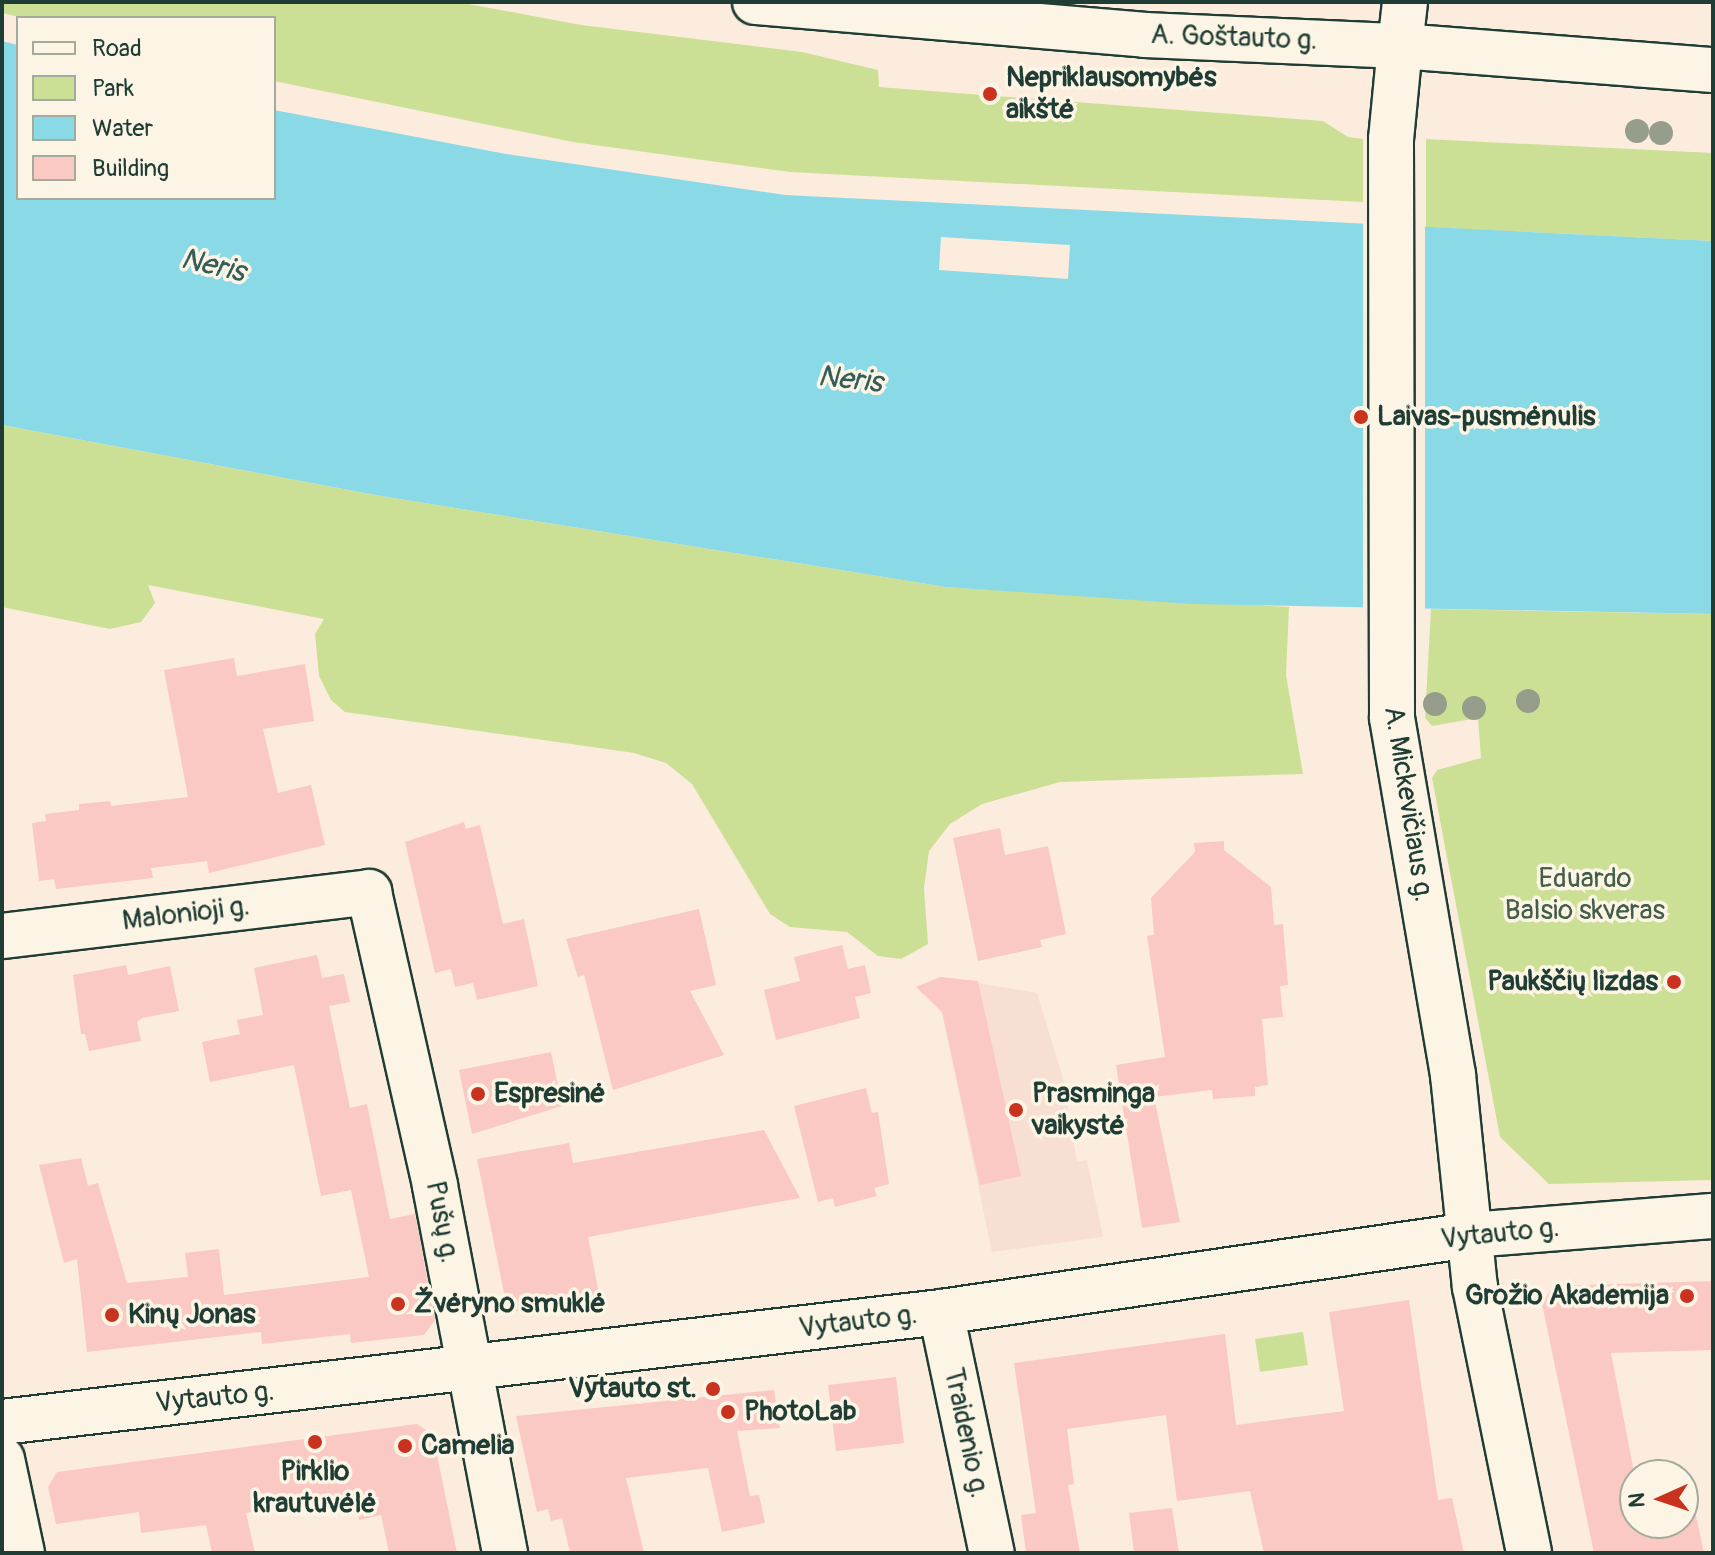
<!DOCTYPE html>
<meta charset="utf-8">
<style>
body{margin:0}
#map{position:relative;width:1715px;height:1555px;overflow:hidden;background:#fcecde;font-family:Pangolin,sans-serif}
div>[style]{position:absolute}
.built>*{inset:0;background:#f7dfd3}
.green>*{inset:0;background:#cce095}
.water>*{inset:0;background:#8ad9e7}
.pier>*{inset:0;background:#fcecde}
.building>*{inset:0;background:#fac9c4}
.roads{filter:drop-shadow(2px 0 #1f3d34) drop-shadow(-2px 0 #1f3d34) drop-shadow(0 2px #1f3d34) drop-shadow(0 -2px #1f3d34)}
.minor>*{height:44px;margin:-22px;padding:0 22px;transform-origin:22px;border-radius:22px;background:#fcf5e5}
.major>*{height:44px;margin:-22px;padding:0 22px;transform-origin:22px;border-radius:22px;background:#fcf5e5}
.trees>*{width:24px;height:24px;margin:-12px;border-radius:50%;background:#969e8b}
.dots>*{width:22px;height:22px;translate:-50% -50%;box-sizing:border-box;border:4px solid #fcf5e5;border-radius:50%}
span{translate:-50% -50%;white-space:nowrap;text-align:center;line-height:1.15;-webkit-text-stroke:7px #fcf5e5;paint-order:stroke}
.street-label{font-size:28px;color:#1f3d34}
.poi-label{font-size:28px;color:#1f3d34;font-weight:700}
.left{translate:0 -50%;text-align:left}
.right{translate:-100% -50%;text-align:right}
.park-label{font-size:28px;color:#425e47}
.water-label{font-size:30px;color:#345c58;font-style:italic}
.frame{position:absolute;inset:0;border:4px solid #1f3d34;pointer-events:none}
.legend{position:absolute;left:16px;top:16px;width:260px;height:184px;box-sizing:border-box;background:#fcf5e5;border:2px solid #a4ab9e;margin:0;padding:10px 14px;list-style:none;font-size:24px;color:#1f3d34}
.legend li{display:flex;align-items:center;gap:16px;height:40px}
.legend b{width:40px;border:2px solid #a4ab9e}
.north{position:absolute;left:1619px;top:1459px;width:80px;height:80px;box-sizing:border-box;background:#fcf5e5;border:2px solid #a4ab9e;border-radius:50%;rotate:267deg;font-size:22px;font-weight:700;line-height:32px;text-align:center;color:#1f3d34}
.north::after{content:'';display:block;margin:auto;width:28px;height:36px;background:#c8321e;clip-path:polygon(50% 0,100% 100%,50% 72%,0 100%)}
</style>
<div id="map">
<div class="built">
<i style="clip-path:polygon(940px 977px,1037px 993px,1063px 1078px,1077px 1162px,1087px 1160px,1103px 1237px,992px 1252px,942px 1012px,916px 987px)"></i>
</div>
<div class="green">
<i style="clip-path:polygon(2px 2px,458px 2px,581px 25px,802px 52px,878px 70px,879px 87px,1323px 121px,1348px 137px,1363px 139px,1363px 202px,790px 172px,573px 142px,274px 81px,274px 18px,23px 18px,2px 13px)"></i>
<i style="clip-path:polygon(1426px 139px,1713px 153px,1713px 241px,1426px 227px)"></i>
<i style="clip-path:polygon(2px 425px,381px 496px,946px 587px,1289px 607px,1286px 675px,1303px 774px,1060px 782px,982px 804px,950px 824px,929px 851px,924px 888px,928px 944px,901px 959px,878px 956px,847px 932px,790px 927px,770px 914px,692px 784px,666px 763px,634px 753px,345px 712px,331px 700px,319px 676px,315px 634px,324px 619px,148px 585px,155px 603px,141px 622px,110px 629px,2px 607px)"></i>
<i style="clip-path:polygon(1431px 609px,1713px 614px,1713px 1180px,1549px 1184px,1500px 1137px,1432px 778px,1437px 770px,1481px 758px,1478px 718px,1432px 726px,1425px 718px)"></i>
<i style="clip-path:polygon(1303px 1332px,1308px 1365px,1260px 1372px,1255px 1339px)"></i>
</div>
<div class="water">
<i style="clip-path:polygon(2px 41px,18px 45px,18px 198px,274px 198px,274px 110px,506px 154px,785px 195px,1713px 241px,1713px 614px,1192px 604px,946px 587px,381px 496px,2px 425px)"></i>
</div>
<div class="pier">
<i style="clip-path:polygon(1363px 220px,1425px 223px,1425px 613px,1363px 612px)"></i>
<i style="clip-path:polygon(941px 237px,1070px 245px,1068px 279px,939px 270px)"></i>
</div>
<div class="building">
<i style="clip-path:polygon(234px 658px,237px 676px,305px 664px,314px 721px,263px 729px,278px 793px,311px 785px,325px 845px,209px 873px,207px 861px,151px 868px,153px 878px,56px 889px,54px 879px,39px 881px,32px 823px,46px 821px,45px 814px,79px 810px,79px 804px,110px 801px,111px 806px,188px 797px,164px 670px)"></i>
<i style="clip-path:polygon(464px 822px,466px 829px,480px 825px,503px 924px,524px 919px,538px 986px,477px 1000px,473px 983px,455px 987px,451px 969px,435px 973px,405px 842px)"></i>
<i style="clip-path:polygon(1000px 828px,1005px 855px,1048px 846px,1066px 934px,1040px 940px,1042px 947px,978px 961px,953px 838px)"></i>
<i style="clip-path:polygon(1224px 841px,1224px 850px,1271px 887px,1274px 925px,1283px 924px,1288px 985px,1280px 986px,1283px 1017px,1262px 1019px,1268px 1085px,1255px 1087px,1255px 1096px,1213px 1099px,1212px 1090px,1154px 1097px,1180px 1222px,1142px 1228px,1116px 1065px,1165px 1057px,1147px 936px,1154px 935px,1151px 898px,1195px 852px,1194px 843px)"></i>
<i style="clip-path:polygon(699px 909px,716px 985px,690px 991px,724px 1055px,613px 1090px,584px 975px,578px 977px,566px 939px)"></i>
<i style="clip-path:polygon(842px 945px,848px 969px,865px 965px,871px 993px,855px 997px,860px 1018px,776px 1040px,764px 990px,800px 981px,794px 957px)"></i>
<i style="clip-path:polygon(317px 955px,322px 978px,344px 974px,350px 1002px,329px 1006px,350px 1108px,367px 1104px,390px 1219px,415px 1214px,435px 1320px,424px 1335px,351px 1343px,350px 1334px,262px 1344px,261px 1332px,87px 1352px,77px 1259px,64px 1263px,39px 1165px,81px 1158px,88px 1186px,98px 1183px,127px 1283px,188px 1277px,185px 1253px,219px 1249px,224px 1295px,369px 1277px,351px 1190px,321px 1196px,294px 1065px,210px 1082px,202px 1042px,240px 1034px,237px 1020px,263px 1015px,254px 968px)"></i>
<i style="clip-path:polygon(126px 965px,128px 975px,170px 966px,179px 1011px,142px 1018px,137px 1022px,141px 1041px,89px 1051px,85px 1034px,81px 1034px,73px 975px)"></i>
<i style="clip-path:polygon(940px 977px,978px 981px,1021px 1176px,980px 1185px,942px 1012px,916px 987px)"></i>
<i style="clip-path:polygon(551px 1052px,562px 1106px,472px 1134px,459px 1070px)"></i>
<i style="clip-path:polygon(866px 1088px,872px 1113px,878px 1112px,889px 1184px,874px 1188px,877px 1196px,835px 1207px,833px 1198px,818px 1202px,794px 1106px)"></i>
<i style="clip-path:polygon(764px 1130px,800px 1198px,588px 1237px,599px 1294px,508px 1313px,477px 1159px,569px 1143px,573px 1163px)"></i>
<i style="clip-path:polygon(1713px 1281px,1713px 1350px,1611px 1353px,1635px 1477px,1635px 1523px,1683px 1523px,1683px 1499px,1692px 1497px,1704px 1553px,1594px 1553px,1542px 1304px,1553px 1286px)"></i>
<i style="clip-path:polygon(1409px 1300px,1438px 1500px,1452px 1498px,1464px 1553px,1264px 1553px,1250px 1491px,1177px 1501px,1166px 1415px,1067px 1429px,1074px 1484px,1068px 1485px,1080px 1553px,1026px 1553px,1021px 1515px,1036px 1513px,1014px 1363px,1225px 1334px,1236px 1425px,1344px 1411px,1329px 1312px)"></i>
<i style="clip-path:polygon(896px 1377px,904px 1443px,836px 1451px,828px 1385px)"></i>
<i style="clip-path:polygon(774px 1390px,780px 1428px,737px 1431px,750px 1496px,759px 1495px,765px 1523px,722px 1532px,708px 1468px,626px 1478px,644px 1553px,570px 1553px,562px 1518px,551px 1521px,548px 1509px,537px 1512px,516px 1416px)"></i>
<i style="clip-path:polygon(417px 1424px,433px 1435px,457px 1553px,389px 1553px,381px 1515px,359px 1520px,355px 1498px,246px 1513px,255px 1553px,212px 1553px,206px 1525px,141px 1533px,139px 1512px,56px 1524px,48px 1487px,57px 1472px)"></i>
<i style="clip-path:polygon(1172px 1508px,1179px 1553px,1134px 1553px,1129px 1513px)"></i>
</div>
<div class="roads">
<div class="minor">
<i style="left:1400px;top:46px;width:93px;rotate:95.5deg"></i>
<i style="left:1391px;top:139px;width:579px;rotate:89.9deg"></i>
<i style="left:1392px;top:718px;width:362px;rotate:80.3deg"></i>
<i style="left:1453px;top:1075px;width:213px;rotate:84.1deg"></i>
<i style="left:1475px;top:1287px;width:271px;rotate:78.5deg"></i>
<i style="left:2px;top:936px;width:370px;rotate:-6.8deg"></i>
<i style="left:369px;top:892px;width:301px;rotate:77.3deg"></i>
<i style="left:435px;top:1186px;width:374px;rotate:79.2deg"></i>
<i style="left:941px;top:1312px;width:246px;rotate:78.1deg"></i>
<i style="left:2px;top:1422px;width:945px;rotate:-6.68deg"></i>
<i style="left:941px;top:1312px;width:535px;rotate:-8.28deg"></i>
<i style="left:1470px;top:1235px;width:244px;rotate:-4.5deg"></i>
<i style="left:2px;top:1459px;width:96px;rotate:78deg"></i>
</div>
<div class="major">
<i style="left:755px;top:2px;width:391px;rotate:4.8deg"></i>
<i style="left:1145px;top:35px;width:255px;rotate:2.5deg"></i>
<i style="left:1400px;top:46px;width:314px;rotate:4.4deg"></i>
<i style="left:1400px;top:46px;width:44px;rotate:-83.5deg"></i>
</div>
</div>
<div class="trees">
<i style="left:1637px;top:131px"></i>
<i style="left:1661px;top:133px"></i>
<i style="left:1528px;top:701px"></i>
<i style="left:1435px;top:704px"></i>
<i style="left:1474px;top:708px"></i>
</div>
<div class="dots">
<i style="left:990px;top:94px;background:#c8321e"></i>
<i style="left:1361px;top:417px;background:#c8321e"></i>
<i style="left:1674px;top:982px;background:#c8321e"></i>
<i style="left:478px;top:1094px;background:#c8321e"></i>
<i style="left:1016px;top:1110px;background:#c8321e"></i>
<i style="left:1687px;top:1296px;background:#c8321e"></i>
<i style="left:398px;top:1304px;background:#c8321e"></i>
<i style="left:112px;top:1315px;background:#c8321e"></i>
<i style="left:713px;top:1389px;background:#c8321e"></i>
<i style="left:728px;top:1412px;background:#c8321e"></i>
<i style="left:315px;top:1442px;background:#c8321e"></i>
<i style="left:405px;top:1446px;background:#c8321e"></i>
</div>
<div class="street-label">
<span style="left:1234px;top:38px;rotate:2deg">A. Goštauto g.</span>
<span style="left:1408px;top:804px;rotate:81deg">A. Mickevičiaus g.</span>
<span style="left:186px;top:914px;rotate:-7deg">Malonioji g.</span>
<span style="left:442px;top:1222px;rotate:79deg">Pušų g.</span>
<span style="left:1500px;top:1234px;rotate:-6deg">Vytauto g.</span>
<span style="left:858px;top:1322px;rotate:-7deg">Vytauto g.</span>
<span style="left:215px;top:1398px;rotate:-6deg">Vytauto g.</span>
<span style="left:966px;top:1433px;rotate:78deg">Traidenio g.</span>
</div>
<div class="poi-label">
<span class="left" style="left:1006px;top:94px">Nepriklausomybės<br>aikštė</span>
<span class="left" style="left:1377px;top:417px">Laivas-pusmėnulis</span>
<span class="right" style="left:1658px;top:982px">Paukščių lizdas</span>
<span class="left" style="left:494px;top:1094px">Espresinė</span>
<span class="left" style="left:1032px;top:1110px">Prasminga<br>vaikystė</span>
<span class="right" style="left:1669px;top:1296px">Grožio Akademija</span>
<span class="left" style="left:414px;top:1304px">Žvėryno smuklė</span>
<span class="left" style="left:128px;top:1315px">Kinų Jonas</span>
<span class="right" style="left:697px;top:1389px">Vytauto st.</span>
<span class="left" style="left:744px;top:1412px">PhotoLab</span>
<span class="left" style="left:421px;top:1446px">Camelia</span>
<span style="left:315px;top:1488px">Pirklio<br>krautuvėlė</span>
</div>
<div class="park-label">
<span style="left:1585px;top:895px">Eduardo<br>Balsio skveras</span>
</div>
<div class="water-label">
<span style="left:213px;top:266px;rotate:13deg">Neris</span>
<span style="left:850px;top:380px;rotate:6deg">Neris</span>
</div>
<div class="frame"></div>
<ul class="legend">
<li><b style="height:10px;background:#fcf5e5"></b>Road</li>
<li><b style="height:22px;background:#cce095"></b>Park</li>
<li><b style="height:22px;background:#8ad9e7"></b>Water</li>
<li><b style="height:22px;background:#fac9c4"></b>Building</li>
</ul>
<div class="north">N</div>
</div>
